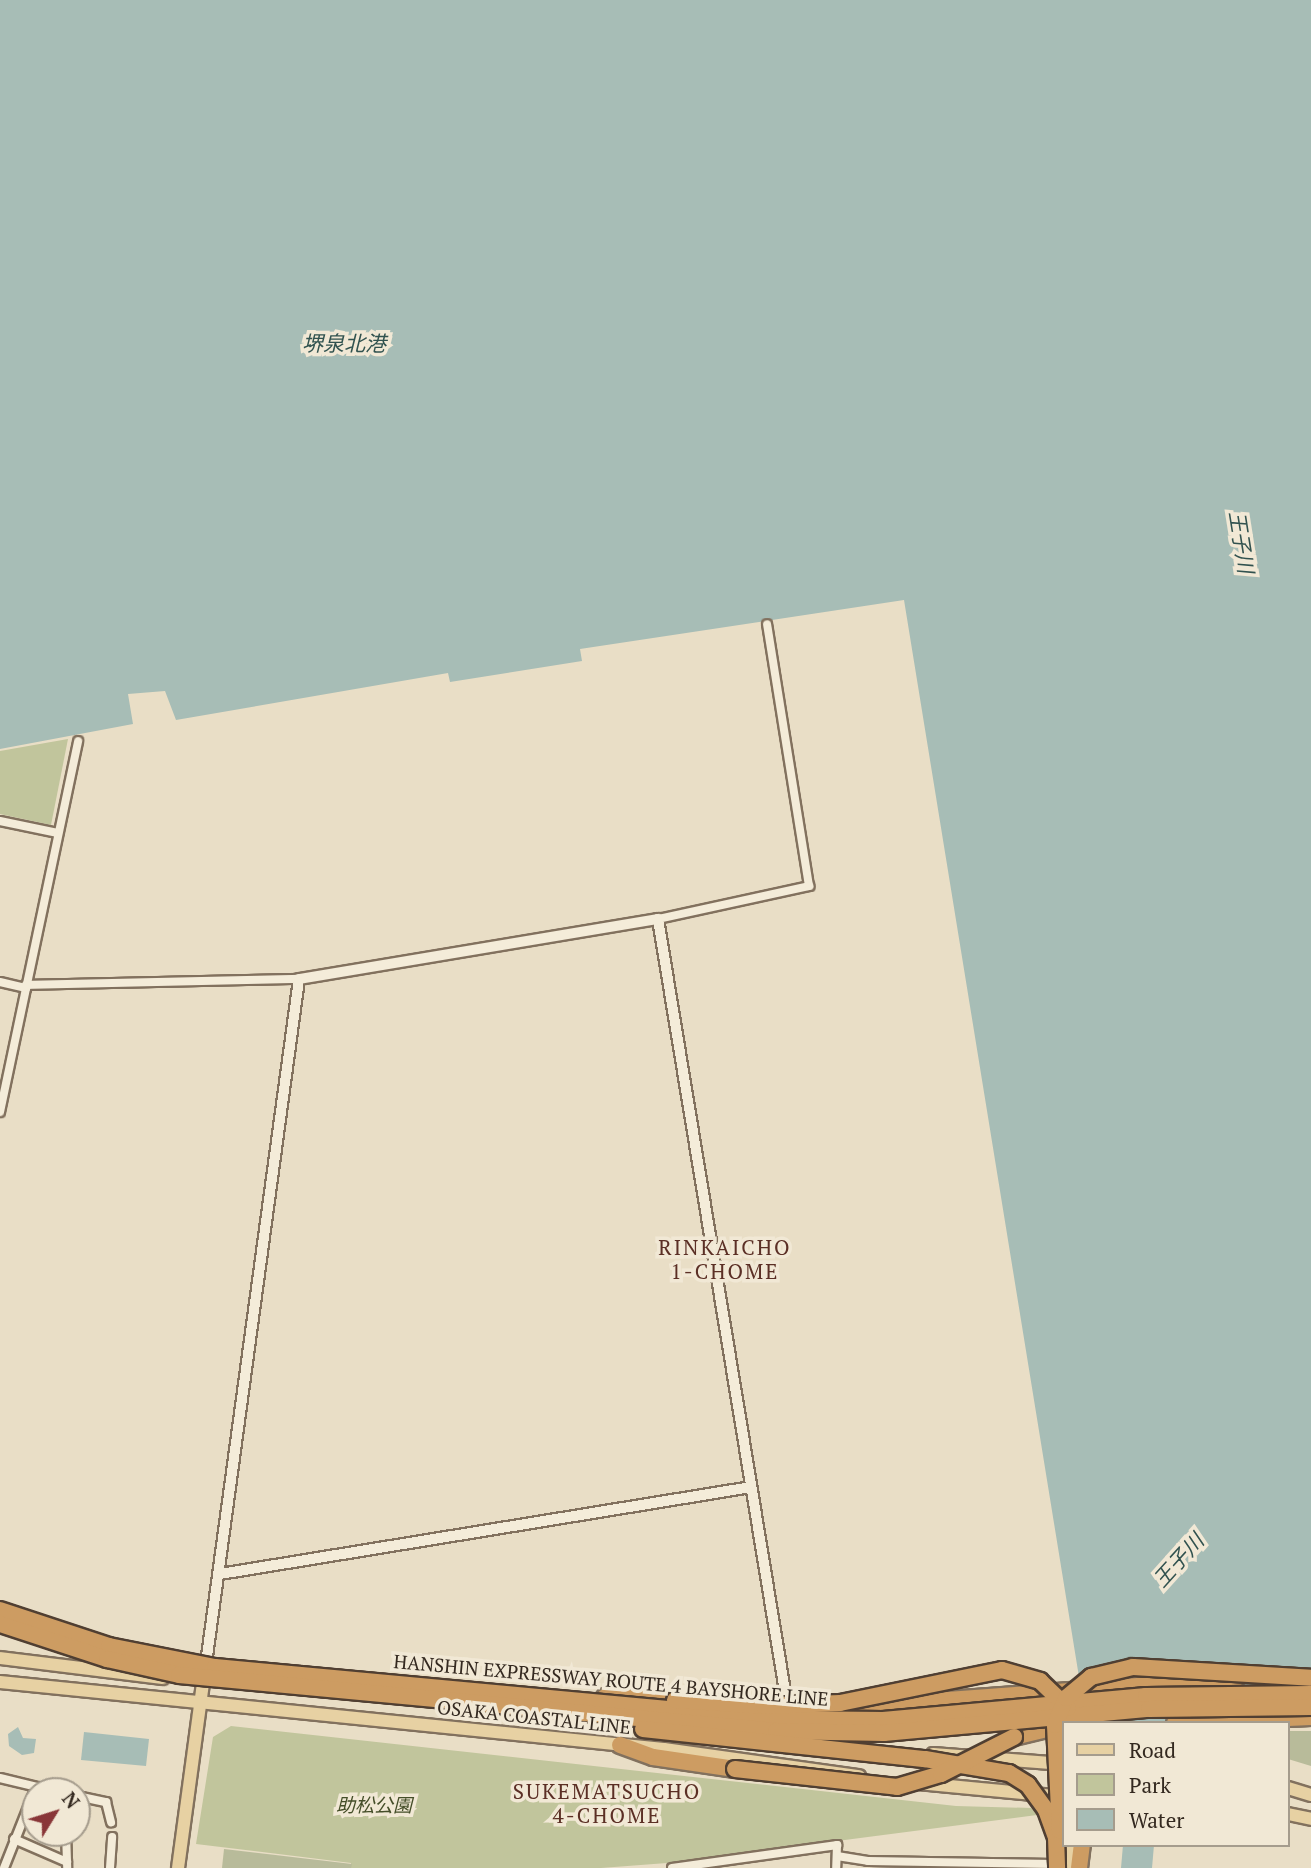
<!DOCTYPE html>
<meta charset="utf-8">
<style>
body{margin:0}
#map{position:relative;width:1311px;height:1868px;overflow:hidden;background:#e9dec6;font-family:"PT Serif","Noto Sans JP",serif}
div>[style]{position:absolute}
.green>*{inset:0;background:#c1c59c}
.cemetery>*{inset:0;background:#b8bb9a}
.water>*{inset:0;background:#a7bdb6}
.roads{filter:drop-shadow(2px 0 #82715e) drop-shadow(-2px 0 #82715e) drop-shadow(0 2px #82715e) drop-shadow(0 -2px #82715e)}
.minor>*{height:8px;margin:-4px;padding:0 4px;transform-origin:4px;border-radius:4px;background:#f4ecd9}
.tertiary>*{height:10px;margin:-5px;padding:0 5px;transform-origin:5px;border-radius:5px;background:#f4ecd9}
.primary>*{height:12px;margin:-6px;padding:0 6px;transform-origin:6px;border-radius:6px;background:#e7d1a3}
.motorway>*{height:16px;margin:-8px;padding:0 8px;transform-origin:8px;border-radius:8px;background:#cd9c62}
.bridges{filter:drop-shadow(2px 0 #503f32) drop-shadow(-2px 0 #503f32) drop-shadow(0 2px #503f32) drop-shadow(0 -2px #503f32)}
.motorway-bridge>*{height:16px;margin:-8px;padding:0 8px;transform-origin:8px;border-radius:8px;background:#cd9c62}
span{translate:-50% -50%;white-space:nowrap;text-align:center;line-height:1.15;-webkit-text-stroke:7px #f1e8d5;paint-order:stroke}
.street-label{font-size:19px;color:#342920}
.park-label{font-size:19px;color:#454e29;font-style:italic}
.water-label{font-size:21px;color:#31524f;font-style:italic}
.neighbourhood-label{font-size:21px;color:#5b2f25;letter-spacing:2px}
.legend{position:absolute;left:1062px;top:1721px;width:228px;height:126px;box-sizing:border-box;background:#f1e8d5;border:2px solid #a59c8d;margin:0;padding:9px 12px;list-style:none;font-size:21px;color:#342920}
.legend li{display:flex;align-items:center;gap:14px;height:35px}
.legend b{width:35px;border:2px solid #a59c8d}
.north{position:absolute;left:21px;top:1777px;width:70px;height:70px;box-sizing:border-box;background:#f1e8d5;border:2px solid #a59c8d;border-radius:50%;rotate:52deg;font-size:19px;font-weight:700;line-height:28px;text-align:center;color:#342920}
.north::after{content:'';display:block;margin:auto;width:24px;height:32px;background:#893638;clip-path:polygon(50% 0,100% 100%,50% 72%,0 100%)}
</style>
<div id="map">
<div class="green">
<i style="clip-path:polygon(68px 739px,51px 825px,0 814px,0 751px)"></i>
<i style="clip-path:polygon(231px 1726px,956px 1806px,1031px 1808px,1037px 1815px,667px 1863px,601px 1868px,351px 1868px,351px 1863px,196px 1844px,213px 1737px)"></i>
</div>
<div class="cemetery">
<i style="clip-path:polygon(1288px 1731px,1311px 1731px,1311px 1766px,1288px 1759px)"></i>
<i style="clip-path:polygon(224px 1849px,352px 1864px,351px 1868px,222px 1868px)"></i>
</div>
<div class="water">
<i style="clip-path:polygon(0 0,1311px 0,1311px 1726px,1099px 1723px,1079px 1677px,904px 600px,580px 649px,582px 661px,450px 682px,448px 673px,176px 720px,165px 691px,128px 694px,133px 724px,0 749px)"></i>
<i style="clip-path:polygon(18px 1727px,23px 1738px,36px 1739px,34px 1753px,22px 1755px,9px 1746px,8px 1734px)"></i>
<i style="clip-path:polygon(84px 1732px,149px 1739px,146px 1766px,81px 1760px)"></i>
<i style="clip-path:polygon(1123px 1845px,1154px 1845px,1152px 1868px,1121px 1868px)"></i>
</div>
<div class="roads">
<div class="minor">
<i style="left:0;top:821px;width:59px;rotate:11.7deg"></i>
<i style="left:658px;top:919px;width:155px;rotate:-12.3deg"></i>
<i style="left:809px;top:886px;width:265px;rotate:-99.1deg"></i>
<i style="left:0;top:982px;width:27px;rotate:13deg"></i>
<i style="left:26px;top:985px;width:273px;rotate:-1.3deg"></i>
<i style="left:0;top:1112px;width:379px;rotate:-78.1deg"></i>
<i style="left:0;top:1778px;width:56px;rotate:13.5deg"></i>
<i style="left:77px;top:1796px;width:30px;rotate:12deg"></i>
<i style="left:106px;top:1802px;width:21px;rotate:76deg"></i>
<i style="left:66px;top:1833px;width:35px;rotate:88deg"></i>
<i style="left:14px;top:1839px;width:58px;rotate:23.5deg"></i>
<i style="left:837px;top:1856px;width:31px;rotate:9deg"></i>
<i style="left:868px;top:1861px;width:185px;rotate:0.9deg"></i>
<i style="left:4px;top:1868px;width:87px;rotate:-68.4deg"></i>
<i style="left:110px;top:1868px;width:31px;rotate:-86deg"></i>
<i style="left:672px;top:1868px;width:167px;rotate:-7.9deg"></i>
<i style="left:837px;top:1845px;width:23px;rotate:92deg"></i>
</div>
<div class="tertiary">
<i style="left:220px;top:1574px;width:538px;rotate:-9.3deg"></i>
<i style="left:205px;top:1671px;width:698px;rotate:-82.26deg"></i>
<i style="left:299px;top:979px;width:364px;rotate:-9.5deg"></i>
<i style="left:658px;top:919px;width:801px;rotate:80.66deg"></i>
</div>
<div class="primary">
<i style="left:0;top:1658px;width:164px;rotate:7deg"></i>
<i style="left:0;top:1682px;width:667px;rotate:5.76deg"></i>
<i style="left:664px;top:1749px;width:197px;rotate:7.9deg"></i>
<i style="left:933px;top:1754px;width:131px;rotate:4.4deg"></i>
<i style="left:918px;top:1783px;width:147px;rotate:5.5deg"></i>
<i style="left:1288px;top:1788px;width:24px;rotate:17deg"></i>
<i style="left:1288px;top:1814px;width:24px;rotate:12deg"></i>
<i style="left:1072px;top:1845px;width:23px;rotate:88deg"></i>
<i style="left:178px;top:1868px;width:187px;rotate:-82.3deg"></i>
</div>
<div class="motorway">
<i style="left:605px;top:1697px;width:70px;rotate:2.5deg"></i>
<i style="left:839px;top:1708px;width:398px;rotate:-4.2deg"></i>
<i style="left:1175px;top:1723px;width:136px;rotate:-2.5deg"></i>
<i style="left:1014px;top:1737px;width:51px;rotate:-13.5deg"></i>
<i style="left:620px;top:1745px;width:35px;rotate:20deg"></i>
<i style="left:653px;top:1757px;width:83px;rotate:8.3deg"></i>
<i style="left:1079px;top:1868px;width:23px;rotate:-83deg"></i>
</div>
</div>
<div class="bridges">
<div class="motorway-bridge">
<i style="left:0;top:1610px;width:115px;rotate:18.3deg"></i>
<i style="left:109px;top:1646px;width:108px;rotate:11.2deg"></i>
<i style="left:215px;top:1667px;width:564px;rotate:5.29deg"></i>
<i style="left:777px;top:1719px;width:106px;rotate:0.5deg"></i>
<i style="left:883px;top:1720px;width:264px;rotate:-5.2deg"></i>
<i style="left:1146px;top:1696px;width:165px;rotate:-0.7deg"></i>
<i style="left:0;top:1624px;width:113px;rotate:18.1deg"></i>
<i style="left:107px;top:1659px;width:74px;rotate:12.5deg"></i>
<i style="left:179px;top:1675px;width:600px;rotate:5.36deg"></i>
<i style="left:776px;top:1731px;width:108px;rotate:1.1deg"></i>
<i style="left:884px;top:1733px;width:266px;rotate:-5.2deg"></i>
<i style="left:1149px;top:1709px;width:162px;rotate:-0.7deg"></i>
<i style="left:675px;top:1700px;width:89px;rotate:3.9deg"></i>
<i style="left:764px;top:1706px;width:76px;rotate:-2.3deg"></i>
<i style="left:840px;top:1703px;width:165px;rotate:-11.5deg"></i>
<i style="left:1002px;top:1670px;width:40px;rotate:16deg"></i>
<i style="left:1040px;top:1681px;width:39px;rotate:44deg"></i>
<i style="left:643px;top:1729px;width:284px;rotate:6.1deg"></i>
<i style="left:925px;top:1759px;width:85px;rotate:9.5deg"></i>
<i style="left:1009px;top:1773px;width:22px;rotate:32deg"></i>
<i style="left:1028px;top:1785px;width:31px;rotate:54deg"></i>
<i style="left:1046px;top:1810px;width:29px;rotate:70deg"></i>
<i style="left:1056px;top:1837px;width:31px;rotate:88deg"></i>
<i style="left:735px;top:1769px;width:163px;rotate:6.3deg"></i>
<i style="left:897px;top:1787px;width:46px;rotate:-16.5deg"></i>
<i style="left:941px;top:1774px;width:82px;rotate:-26.9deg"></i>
<i style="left:1060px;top:1831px;width:106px;rotate:-92.7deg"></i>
<i style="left:1055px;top:1725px;width:29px;rotate:-68deg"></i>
<i style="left:1066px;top:1698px;width:33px;rotate:-40deg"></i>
<i style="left:1091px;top:1677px;width:43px;rotate:-13.4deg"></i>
<i style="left:1133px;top:1667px;width:178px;rotate:3.5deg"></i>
</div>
</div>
<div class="street-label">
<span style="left:611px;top:1680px;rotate:5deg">HANSHIN EXPRESSWAY ROUTE 4 BAYSHORE LINE</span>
<span style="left:534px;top:1717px;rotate:6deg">OSAKA COASTAL LINE</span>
</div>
<div class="park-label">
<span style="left:374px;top:1805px">助松公園</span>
</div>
<div class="water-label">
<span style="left:344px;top:343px">堺泉北港</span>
<span style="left:1242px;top:542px;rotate:81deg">王子川</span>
<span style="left:1178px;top:1560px;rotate:-48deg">王子川</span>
</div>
<div class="neighbourhood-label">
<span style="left:725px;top:1259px">RINKAICHO<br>1-CHOME</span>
<span style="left:607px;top:1803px">SUKEMATSUCHO<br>4-CHOME</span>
</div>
<ul class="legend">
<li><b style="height:9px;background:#e7d1a3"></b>Road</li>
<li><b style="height:19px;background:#c1c59c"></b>Park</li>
<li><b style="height:19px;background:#a7bdb6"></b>Water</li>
</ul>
<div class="north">N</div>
</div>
